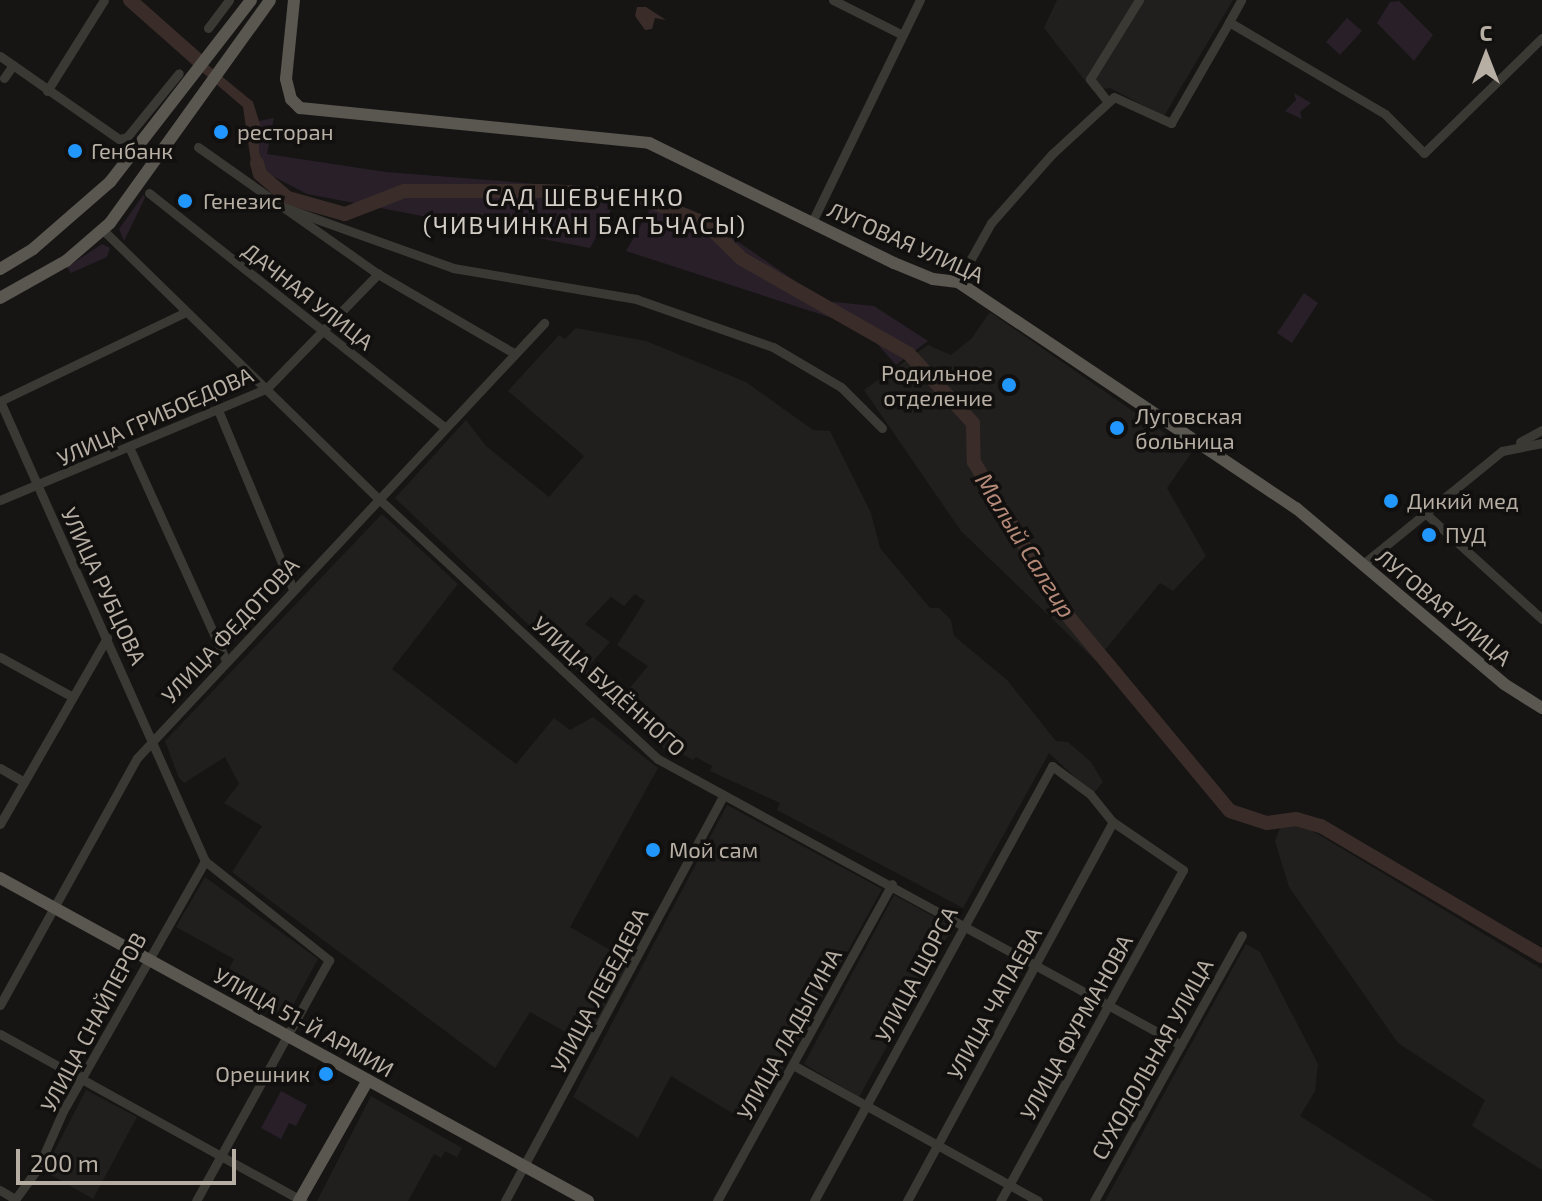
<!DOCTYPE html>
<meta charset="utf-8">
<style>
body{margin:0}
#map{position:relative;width:1542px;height:1201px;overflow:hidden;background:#161514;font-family:"Exo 2",sans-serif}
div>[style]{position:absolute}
.built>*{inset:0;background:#201f1d}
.green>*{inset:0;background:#281f29}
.water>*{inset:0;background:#3a2d29}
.river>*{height:14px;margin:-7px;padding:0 7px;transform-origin:7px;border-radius:7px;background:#3a2d29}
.minor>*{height:9px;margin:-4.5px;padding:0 4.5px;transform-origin:4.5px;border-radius:4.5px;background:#3b3934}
.major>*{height:12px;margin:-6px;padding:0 6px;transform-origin:6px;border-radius:6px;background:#5a5650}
.dots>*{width:22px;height:22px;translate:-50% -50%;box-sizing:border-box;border:4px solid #11100f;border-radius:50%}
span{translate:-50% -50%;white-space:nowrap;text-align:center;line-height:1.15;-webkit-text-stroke:7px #11100f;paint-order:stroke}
.poi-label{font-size:22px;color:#b7aea4}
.left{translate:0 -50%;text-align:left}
.right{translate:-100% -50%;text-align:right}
.street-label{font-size:22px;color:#b7aea4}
.neighbourhood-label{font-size:24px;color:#d3cdc6;letter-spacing:2px}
.water-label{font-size:24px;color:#b58978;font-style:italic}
.north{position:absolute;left:1446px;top:16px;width:80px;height:80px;-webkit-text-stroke:6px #11100f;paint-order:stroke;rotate:0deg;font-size:22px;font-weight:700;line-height:32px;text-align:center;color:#b7aea4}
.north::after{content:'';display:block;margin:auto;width:28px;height:36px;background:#b7aea4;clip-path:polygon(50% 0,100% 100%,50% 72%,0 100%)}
.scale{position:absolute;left:16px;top:1149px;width:220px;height:36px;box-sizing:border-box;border:4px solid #b7aea4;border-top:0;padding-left:10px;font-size:24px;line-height:28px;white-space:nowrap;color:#b7aea4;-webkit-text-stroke:6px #11100f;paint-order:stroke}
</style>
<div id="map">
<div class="built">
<i style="clip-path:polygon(1057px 0,1233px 0,1164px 116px,1110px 88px,1093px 91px,1044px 28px)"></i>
<i style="clip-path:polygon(990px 312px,1192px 452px,1167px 488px,1206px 556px,1173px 591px,1160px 583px,1096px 661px,961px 531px,864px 390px,928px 345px,951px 355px,971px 339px)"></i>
<i style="clip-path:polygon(576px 328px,646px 341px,746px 382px,813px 430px,830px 431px,871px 513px,880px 548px,930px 608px,939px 608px,951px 620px,954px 636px,1007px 680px,1056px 741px,1068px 742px,1091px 762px,1103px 782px,1093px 794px,1049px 753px,963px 908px,777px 810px,780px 803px,710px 771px,712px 766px,696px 757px,693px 760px,671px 748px,668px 752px,624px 713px,616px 705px,648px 666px,617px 645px,645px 601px,635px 594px,624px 606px,611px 597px,585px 624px,610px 642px,588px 667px,589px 682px,395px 498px,466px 420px,486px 446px,549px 497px,584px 456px,508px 391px,559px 335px,565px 339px)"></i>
<i style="clip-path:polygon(382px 514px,458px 584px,392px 669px,516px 764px,554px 718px,570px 730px,593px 717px,658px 768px,570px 927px,633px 963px,587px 1044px,530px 1012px,495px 1068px,232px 872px,262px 826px,224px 803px,239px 784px,225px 757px,184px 783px,179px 778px,165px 741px)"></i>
<i style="clip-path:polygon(727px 805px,882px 889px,752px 1125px,671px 1076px,638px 1138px,573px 1097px)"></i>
<i style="clip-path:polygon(1296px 821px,1542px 969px,1542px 1170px,1472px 1126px,1485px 1100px,1398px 1043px,1289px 887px,1275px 841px,1280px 828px)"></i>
<i style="clip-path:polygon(205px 877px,318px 959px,285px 1020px,220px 986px,234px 959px,176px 927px)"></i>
<i style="clip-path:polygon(894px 895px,953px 927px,859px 1097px,804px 1064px)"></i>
<i style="clip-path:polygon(1246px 944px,1260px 952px,1318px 1064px,1315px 1091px,1300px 1116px,1435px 1201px,1105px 1201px)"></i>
<i style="clip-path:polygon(86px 1090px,137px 1117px,93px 1199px,44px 1171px)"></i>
<i style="clip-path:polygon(371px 1096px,462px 1148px,457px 1157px,445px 1151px,441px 1158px,434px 1154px,408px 1201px,317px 1201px)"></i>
</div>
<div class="green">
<i style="clip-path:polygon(1399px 1px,1433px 35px,1414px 61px,1377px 23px,1390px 2px)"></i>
<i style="clip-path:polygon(1347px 18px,1362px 31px,1340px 55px,1326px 42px)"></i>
<i style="clip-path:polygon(1294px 93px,1311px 103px,1300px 112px,1302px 119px,1285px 111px,1296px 100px)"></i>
<i style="clip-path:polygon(274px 118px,267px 154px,386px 172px,638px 192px,692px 210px,824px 301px,874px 306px,928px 341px,896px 365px,863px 328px,626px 251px,649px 211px,634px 200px,617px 199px,590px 248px,307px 194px,267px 173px,259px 152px,259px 121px)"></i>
<i style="clip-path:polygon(144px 194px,145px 198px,124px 241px,119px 229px)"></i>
<i style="clip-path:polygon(102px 244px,110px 248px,107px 257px,71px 273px,67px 267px)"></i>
<i style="clip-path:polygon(1304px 293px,1318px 303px,1292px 343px,1277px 333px)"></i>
<i style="clip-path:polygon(281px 1091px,307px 1105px,296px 1126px,289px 1123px,281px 1139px,261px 1128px)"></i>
</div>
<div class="water">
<i style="clip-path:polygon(637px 7px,646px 7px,666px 20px,655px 18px,652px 29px,645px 30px,635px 16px)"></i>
<i style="clip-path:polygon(186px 47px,253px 102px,260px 124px,259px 152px,269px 177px,261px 183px,251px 162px,243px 107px,181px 54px)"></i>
</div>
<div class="river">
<i style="left:130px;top:0;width:92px;rotate:41.5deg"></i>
<i style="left:257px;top:163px;width:11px;rotate:75deg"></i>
<i style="left:260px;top:174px;width:37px;rotate:41deg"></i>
<i style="left:288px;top:198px;width:59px;rotate:15.7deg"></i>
<i style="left:345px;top:214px;width:63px;rotate:-21.3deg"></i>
<i style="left:404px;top:191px;width:139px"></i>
<i style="left:543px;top:191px;width:92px;rotate:2.5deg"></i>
<i style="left:635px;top:195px;width:77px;rotate:22.2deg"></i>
<i style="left:706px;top:224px;width:50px;rotate:44.2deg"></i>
<i style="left:742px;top:259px;width:192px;rotate:29.6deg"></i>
<i style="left:909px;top:354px;width:94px;rotate:47.2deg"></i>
<i style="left:973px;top:423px;width:39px;rotate:89deg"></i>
<i style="left:974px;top:462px;width:173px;rotate:59deg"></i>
<i style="left:1063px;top:610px;width:261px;rotate:50.3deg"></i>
<i style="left:1230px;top:811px;width:39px;rotate:18deg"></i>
<i style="left:1267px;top:823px;width:29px;rotate:-8deg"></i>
<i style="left:1296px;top:819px;width:26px;rotate:16deg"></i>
<i style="left:1321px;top:826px;width:256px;rotate:30.5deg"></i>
</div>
<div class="minor">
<i style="left:833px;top:0;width:78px;rotate:26.6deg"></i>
<i style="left:1229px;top:22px;width:25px;rotate:-61deg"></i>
<i style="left:208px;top:28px;width:35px;rotate:-53deg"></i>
<i style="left:0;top:56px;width:145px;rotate:34.9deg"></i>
<i style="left:119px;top:139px;width:8px;rotate:-14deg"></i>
<i style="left:127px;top:137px;width:82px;rotate:-50.9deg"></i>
<i style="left:4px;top:78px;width:16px;rotate:-55deg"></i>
<i style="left:47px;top:91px;width:107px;rotate:-57.9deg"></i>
<i style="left:1108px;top:102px;width:29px;rotate:-128deg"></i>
<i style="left:1090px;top:79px;width:93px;rotate:-58.2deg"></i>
<i style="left:198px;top:147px;width:220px;rotate:35.2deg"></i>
<i style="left:378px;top:274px;width:157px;rotate:30.2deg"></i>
<i style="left:149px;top:193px;width:378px;rotate:38.4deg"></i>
<i style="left:283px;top:207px;width:181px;rotate:19.7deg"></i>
<i style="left:453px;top:268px;width:186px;rotate:9.6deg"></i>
<i style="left:636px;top:299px;width:145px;rotate:19.3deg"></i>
<i style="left:773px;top:347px;width:79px;rotate:30.5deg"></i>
<i style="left:841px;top:387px;width:58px;rotate:45deg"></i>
<i style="left:812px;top:222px;width:247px;rotate:-64.1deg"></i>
<i style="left:103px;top:230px;width:385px;rotate:44.3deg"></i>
<i style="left:379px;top:499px;width:381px;rotate:43deg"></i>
<i style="left:658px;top:759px;width:596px;rotate:28.67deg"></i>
<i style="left:958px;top:282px;width:68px;rotate:-60.8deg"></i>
<i style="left:991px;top:223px;width:92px;rotate:-48.5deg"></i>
<i style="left:1052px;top:154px;width:84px;rotate:-42.6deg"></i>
<i style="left:1114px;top:97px;width:63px;rotate:24.5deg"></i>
<i style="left:1171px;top:123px;width:116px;rotate:-60.1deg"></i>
<i style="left:1229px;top:22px;width:181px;rotate:30.5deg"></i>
<i style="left:1385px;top:114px;width:55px;rotate:45deg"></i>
<i style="left:1424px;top:153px;width:165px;rotate:-44.3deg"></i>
<i style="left:0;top:401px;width:504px;rotate:65.98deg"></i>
<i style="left:205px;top:861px;width:159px;rotate:38.6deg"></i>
<i style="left:329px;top:960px;width:275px;rotate:118.9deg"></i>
<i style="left:0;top:401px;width:206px;rotate:-25.6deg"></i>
<i style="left:218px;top:410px;width:194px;rotate:67.3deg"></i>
<i style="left:1520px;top:442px;width:25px;rotate:-29deg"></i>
<i style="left:130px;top:449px;width:233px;rotate:65.6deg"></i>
<i style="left:0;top:500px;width:288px;rotate:-22.7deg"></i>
<i style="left:266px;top:389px;width:161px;rotate:-45.8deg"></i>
<i style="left:1425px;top:513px;width:158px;rotate:42.2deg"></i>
<i style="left:1363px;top:564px;width:179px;rotate:-39.1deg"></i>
<i style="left:1502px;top:451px;width:41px;rotate:-11.3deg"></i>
<i style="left:0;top:657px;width:81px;rotate:28.8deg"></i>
<i style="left:0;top:768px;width:28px;rotate:30deg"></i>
<i style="left:0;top:824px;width:215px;rotate:-60.1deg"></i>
<i style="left:0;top:1005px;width:282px;rotate:-61deg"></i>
<i style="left:137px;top:758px;width:596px;rotate:-46.9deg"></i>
<i style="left:0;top:1034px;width:346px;rotate:28.9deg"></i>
<i style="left:793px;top:1065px;width:280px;rotate:29deg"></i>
<i style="left:0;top:1190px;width:17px;rotate:31deg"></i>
<i style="left:14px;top:1201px;width:41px;rotate:-54deg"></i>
<i style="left:38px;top:1168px;width:62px;rotate:-66.3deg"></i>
<i style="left:63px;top:1111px;width:288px;rotate:-60.4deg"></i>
<i style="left:505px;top:1201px;width:461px;rotate:-61.7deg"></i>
<i style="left:717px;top:1201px;width:362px;rotate:-61.1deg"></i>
<i style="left:814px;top:1201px;width:496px;rotate:-61.3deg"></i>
<i style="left:1052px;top:766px;width:47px;rotate:36.4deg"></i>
<i style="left:1090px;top:794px;width:36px;rotate:51deg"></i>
<i style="left:1113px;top:822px;width:85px;rotate:34.4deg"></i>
<i style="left:1183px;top:870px;width:378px;rotate:118.9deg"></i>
<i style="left:907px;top:1201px;width:431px;rotate:-61.5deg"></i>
<i style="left:1094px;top:1201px;width:304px;rotate:-60.9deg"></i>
</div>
<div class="major">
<i style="left:294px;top:0;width:79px;rotate:95.8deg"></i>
<i style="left:286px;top:79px;width:21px;rotate:76deg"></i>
<i style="left:291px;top:99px;width:13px;rotate:45deg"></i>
<i style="left:300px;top:108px;width:351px;rotate:5.7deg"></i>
<i style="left:649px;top:143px;width:273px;rotate:26.1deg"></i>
<i style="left:894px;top:263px;width:42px;rotate:22.3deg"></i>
<i style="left:933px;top:279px;width:25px;rotate:7deg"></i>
<i style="left:958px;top:282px;width:407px;rotate:33.8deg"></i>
<i style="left:1296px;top:508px;width:272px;rotate:40.2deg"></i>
<i style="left:1504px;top:684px;width:45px;rotate:32.3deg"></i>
<i style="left:0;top:269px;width:39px;rotate:-31deg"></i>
<i style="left:33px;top:249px;width:102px;rotate:-41deg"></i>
<i style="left:110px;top:182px;width:230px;rotate:-52.2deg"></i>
<i style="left:0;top:298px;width:76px;rotate:-29.3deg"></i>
<i style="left:66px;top:261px;width:58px;rotate:-40.8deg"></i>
<i style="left:110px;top:223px;width:274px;rotate:-54.3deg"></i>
<i style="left:0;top:878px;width:671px;rotate:28.78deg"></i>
<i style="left:299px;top:1201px;width:139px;rotate:-60.3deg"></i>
</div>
<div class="dots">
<i style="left:221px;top:132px;background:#2296ff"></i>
<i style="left:75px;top:151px;background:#2296ff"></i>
<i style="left:185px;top:201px;background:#2296ff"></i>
<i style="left:1009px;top:385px;background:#2296ff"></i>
<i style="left:1117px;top:428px;background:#2296ff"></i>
<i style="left:1391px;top:501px;background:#2296ff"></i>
<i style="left:1429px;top:535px;background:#2296ff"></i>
<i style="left:653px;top:850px;background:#2296ff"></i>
<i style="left:326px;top:1074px;background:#2296ff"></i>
</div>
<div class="poi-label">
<span class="left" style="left:237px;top:132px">ресторан</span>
<span class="left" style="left:91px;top:151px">Генбанк</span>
<span class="left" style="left:203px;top:201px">Генезис</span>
<span class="right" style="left:993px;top:385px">Родильное<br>отделение</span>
<span class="left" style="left:1135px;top:428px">Луговская<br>больница</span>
<span class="left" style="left:1407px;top:501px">Дикий мед</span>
<span class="left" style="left:1445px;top:535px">ПУД</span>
<span class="left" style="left:669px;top:850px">Мой сам</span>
<span class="right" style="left:310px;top:1074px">Орешник</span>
</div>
<div class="street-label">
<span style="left:906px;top:242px;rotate:24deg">ЛУГОВАЯ УЛИЦА</span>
<span style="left:308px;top:296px;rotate:38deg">ДАЧНАЯ УЛИЦА</span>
<span style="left:155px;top:416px;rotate:-24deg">УЛИЦА ГРИБОЕДОВА</span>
<span style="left:104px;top:586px;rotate:65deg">УЛИЦА РУБЦОВА</span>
<span style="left:1444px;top:607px;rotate:40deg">ЛУГОВАЯ УЛИЦА</span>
<span style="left:230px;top:630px;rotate:-47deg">УЛИЦА ФЕДОТОВА</span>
<span style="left:609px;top:686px;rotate:42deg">УЛИЦА БУДЁННОГО</span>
<span style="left:916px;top:974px;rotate:-62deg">УЛИЦА ЩОРСА</span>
<span style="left:599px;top:990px;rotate:-62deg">УЛИЦА ЛЕБЕДЕВА</span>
<span style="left:994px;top:1003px;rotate:-61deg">УЛИЦА ЧАПАЕВА</span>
<span style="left:93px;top:1022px;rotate:-62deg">УЛИЦА СНАЙПЕРОВ</span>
<span style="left:304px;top:1022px;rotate:29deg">УЛИЦА 51-Й АРМИИ</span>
<span style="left:1076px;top:1027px;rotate:-61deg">УЛИЦА ФУРМАНОВА</span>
<span style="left:789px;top:1034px;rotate:-61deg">УЛИЦА ЛАДЫГИНА</span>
<span style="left:1152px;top:1059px;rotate:-61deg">СУХОДОЛЬНАЯ УЛИЦА</span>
</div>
<div class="neighbourhood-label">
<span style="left:585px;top:211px">САД ШЕВЧЕНКО<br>(ЧИВЧИНКАН БАГЪЧАСЫ)</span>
</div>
<div class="water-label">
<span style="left:1026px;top:545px;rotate:58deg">Малый Салгир</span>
</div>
<div class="north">С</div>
<div class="scale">200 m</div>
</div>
